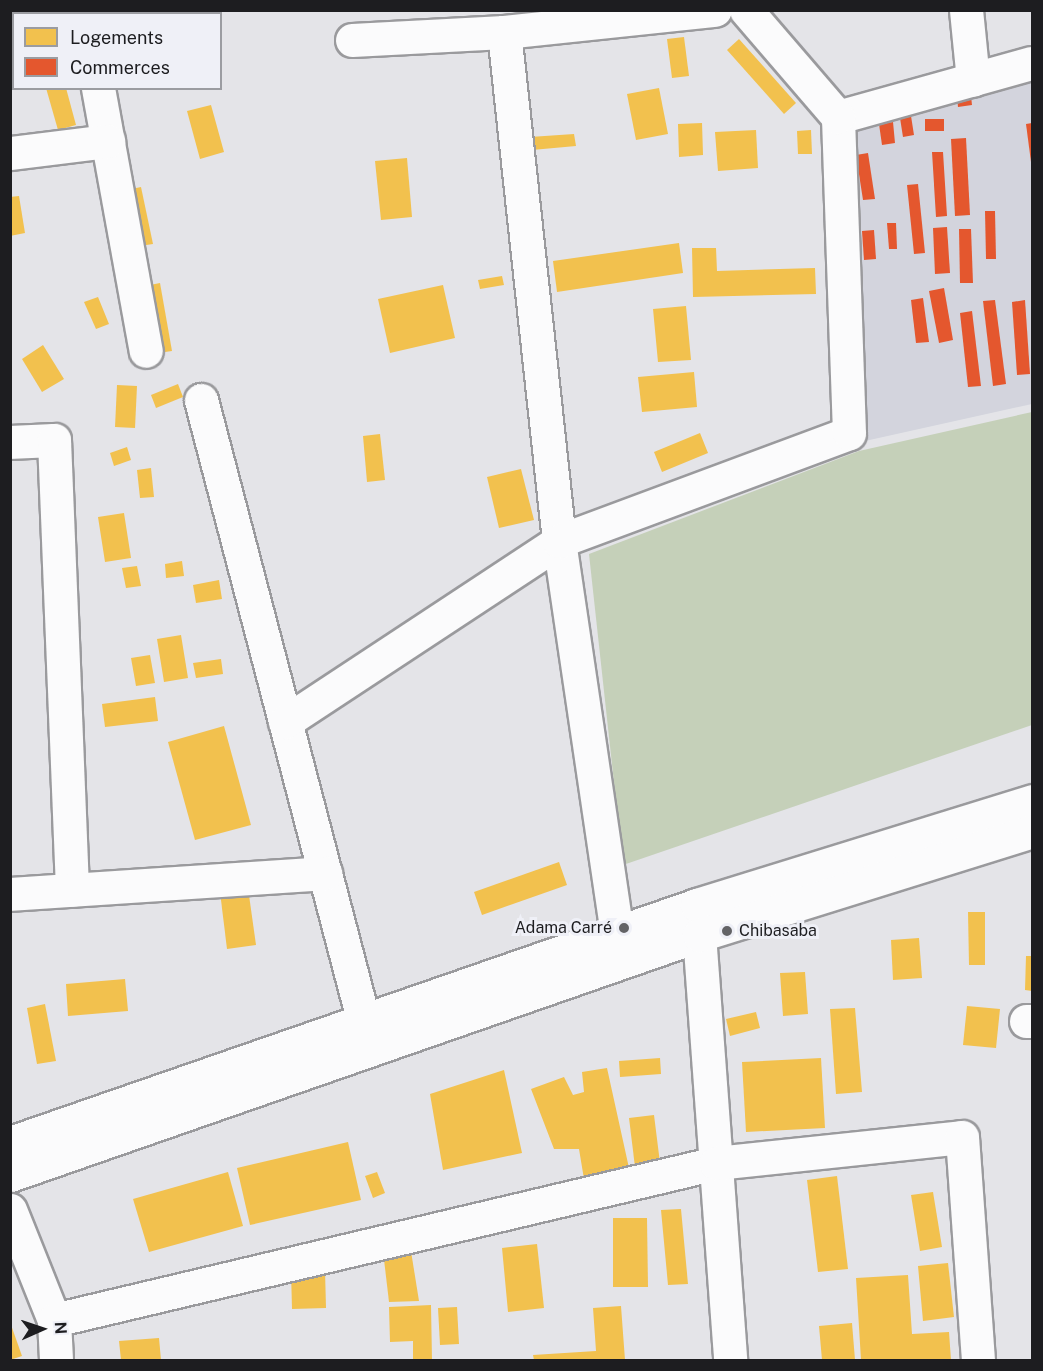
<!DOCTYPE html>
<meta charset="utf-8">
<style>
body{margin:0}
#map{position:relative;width:1043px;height:1371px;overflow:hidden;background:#e4e4e8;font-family:"Public Sans",sans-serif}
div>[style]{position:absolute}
.built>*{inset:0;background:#d3d4dd}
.green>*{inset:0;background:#c5d0b9}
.homes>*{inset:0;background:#f2c14e}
.shops>*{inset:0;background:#e4572e}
.roads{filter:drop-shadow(2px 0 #9a9a9d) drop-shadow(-2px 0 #9a9a9d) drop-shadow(0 2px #9a9a9d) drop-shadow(0 -2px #9a9a9d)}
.minor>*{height:33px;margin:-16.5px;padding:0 16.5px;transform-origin:16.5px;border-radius:16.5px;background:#fbfbfc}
.secondary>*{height:33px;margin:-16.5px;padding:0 16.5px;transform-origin:16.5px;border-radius:16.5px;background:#fbfbfc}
.dots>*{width:16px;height:16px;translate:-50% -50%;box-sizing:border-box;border:3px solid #eff0f7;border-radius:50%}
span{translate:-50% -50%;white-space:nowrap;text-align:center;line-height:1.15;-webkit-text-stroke:6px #eff0f7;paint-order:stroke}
.poi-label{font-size:16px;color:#1d1d20}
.right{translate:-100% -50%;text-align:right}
.left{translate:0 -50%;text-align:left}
.frame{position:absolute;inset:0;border:12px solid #1d1d20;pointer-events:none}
.legend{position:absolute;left:12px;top:12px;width:210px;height:78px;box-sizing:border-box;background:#eff0f7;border:2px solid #9b9ca1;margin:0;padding:8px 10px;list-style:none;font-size:18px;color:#1d1d20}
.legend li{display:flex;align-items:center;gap:12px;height:30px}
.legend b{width:30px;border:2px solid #9b9ca1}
.north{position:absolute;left:12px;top:1299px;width:60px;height:60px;-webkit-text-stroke:4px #eff0f7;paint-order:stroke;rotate:87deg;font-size:16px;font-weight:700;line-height:24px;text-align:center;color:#1d1d20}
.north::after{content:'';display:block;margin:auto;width:21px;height:27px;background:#1d1d20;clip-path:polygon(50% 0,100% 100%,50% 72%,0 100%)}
</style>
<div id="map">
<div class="built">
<i style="clip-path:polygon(1032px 74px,1032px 404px,865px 441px,855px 115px)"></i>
</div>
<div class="green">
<i style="clip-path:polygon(1032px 412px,1032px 725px,623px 865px,589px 554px,859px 451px)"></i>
</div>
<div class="homes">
<i style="clip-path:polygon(684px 37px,689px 76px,672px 78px,667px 39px)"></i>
<i style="clip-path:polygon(739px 39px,796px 103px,784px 114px,727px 50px)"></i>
<i style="clip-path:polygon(46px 88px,66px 88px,76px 125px,58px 130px)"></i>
<i style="clip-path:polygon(659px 88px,668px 134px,636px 140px,627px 94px)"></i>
<i style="clip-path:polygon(211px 105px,224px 152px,200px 159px,187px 111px)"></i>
<i style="clip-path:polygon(702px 123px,703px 155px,679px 157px,678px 124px)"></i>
<i style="clip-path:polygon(756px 130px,758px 168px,718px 171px,715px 132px)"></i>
<i style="clip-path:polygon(811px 130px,812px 154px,798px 154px,797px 131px)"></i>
<i style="clip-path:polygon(574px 134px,576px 146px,532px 150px,530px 137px)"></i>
<i style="clip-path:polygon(407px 158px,412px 217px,381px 220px,375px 161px)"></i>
<i style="clip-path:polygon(141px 187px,153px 244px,133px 247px,122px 191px)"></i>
<i style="clip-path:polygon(19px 196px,25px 233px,10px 236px,10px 197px)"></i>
<i style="clip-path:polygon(679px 243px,683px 273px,557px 292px,553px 261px)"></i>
<i style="clip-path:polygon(692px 248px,716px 248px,717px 271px,815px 268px,816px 294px,693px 297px)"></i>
<i style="clip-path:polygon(502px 276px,504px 285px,480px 289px,478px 280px)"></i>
<i style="clip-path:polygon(160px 283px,172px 351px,151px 354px,140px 287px)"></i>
<i style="clip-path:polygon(443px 285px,455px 338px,390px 353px,378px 299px)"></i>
<i style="clip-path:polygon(98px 297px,109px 324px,96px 329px,84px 302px)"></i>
<i style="clip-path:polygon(686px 306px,691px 360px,658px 362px,653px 309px)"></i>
<i style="clip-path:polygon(43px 345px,64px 379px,42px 392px,22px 359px)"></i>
<i style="clip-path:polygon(694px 372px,697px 407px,642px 412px,638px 377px)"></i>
<i style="clip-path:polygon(178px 384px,183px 397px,156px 408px,151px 395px)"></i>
<i style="clip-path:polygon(117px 385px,137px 386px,135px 428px,115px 427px)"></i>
<i style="clip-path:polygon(700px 433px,708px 453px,662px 472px,654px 452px)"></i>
<i style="clip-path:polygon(380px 434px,385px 480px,367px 482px,363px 436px)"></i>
<i style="clip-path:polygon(127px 447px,131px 460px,114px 466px,110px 453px)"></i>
<i style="clip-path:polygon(151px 468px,154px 497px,140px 498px,137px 470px)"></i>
<i style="clip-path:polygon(521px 469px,534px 520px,499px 528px,487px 477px)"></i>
<i style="clip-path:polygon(124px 513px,131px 558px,105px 562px,98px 517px)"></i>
<i style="clip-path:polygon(182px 561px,184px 576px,166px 578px,165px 564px)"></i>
<i style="clip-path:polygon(137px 566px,141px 586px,126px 588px,122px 568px)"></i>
<i style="clip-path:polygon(219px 580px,222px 599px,196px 603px,193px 585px)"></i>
<i style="clip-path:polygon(181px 635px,188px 678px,164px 682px,157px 639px)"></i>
<i style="clip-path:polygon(150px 655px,155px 683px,136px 686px,131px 658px)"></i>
<i style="clip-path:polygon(221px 659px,223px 674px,196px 678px,193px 663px)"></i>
<i style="clip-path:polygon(155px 697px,158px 721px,105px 727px,102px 704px)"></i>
<i style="clip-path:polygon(224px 726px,251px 825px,195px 840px,168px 742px)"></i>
<i style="clip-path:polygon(559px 862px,567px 885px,482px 915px,474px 892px)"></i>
<i style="clip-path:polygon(248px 888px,256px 945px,227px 949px,220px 892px)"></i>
<i style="clip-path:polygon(968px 912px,985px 912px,985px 965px,969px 965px)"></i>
<i style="clip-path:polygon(919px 938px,922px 978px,893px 980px,891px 940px)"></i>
<i style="clip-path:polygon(1026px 956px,1032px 956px,1032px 991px,1025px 990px)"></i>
<i style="clip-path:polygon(805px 972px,808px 1014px,783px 1016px,780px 973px)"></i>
<i style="clip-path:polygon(125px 979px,128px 1011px,68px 1016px,66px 984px)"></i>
<i style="clip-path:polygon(45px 1004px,56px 1061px,37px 1064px,27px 1008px)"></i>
<i style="clip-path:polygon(967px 1006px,1000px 1009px,996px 1048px,963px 1045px)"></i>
<i style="clip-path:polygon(855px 1008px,862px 1092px,836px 1094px,830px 1009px)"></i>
<i style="clip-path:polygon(756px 1012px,760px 1028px,730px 1036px,726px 1019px)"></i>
<i style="clip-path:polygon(660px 1058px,661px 1074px,620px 1077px,619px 1061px)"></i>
<i style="clip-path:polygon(821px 1058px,825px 1128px,746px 1132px,742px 1062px)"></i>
<i style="clip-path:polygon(607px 1068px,629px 1168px,584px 1179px,579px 1149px,554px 1149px,531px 1089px,564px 1077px,573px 1095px,584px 1092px,582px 1072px)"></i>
<i style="clip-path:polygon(504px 1070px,522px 1153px,443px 1170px,430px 1094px)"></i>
<i style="clip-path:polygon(654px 1115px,660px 1163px,635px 1167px,629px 1118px)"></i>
<i style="clip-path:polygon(348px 1142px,361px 1200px,250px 1225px,237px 1168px)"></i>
<i style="clip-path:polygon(228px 1172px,243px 1226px,149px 1252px,133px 1199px)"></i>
<i style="clip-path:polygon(377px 1172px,385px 1193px,373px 1198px,365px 1176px)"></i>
<i style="clip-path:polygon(837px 1176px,848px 1269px,818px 1272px,807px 1180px)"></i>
<i style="clip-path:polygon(933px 1192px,942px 1247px,920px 1251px,911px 1195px)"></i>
<i style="clip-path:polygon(681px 1209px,688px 1284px,668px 1285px,661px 1210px)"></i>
<i style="clip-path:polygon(613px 1218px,647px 1218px,648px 1287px,613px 1287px)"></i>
<i style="clip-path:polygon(537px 1244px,544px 1308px,508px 1312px,502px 1248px)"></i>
<i style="clip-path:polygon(410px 1245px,419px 1301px,389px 1302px,383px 1251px)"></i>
<i style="clip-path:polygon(948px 1263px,954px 1317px,923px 1321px,918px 1266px)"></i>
<i style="clip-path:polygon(325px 1270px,326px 1308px,292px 1309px,291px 1271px)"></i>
<i style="clip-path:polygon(908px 1275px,912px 1334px,949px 1332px,951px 1360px,861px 1360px,856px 1278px)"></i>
<i style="clip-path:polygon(431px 1305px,432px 1360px,413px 1360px,413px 1341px,390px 1342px,389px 1307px)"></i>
<i style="clip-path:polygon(621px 1306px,625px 1360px,534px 1360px,533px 1355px,596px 1351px,593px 1308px)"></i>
<i style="clip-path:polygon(457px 1307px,459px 1344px,440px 1345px,438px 1308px)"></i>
<i style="clip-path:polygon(10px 1322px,22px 1356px,10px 1360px)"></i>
<i style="clip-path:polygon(852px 1323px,855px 1360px,822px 1360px,819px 1326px)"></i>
<i style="clip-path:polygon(159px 1338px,161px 1360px,121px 1360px,119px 1341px)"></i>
</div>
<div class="shops">
<i style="clip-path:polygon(970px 87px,972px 105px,958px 107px,956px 88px)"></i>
<i style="clip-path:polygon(911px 116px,914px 135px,903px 137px,900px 118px)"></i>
<i style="clip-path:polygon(925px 119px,944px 119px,944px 131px,925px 131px)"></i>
<i style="clip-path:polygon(893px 122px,895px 143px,882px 145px,879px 124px)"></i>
<i style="clip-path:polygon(1032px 123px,1032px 162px,1031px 162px,1026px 124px)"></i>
<i style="clip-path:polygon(966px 138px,970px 215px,955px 216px,951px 139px)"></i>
<i style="clip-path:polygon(932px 152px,943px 152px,947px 216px,936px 217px)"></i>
<i style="clip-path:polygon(868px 153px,875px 199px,863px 200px,856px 155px)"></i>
<i style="clip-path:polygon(918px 184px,925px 253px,914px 254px,907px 185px)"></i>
<i style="clip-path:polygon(985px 211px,995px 211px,996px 259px,986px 259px)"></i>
<i style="clip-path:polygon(887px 223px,896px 223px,897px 249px,889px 249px)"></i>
<i style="clip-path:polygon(947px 227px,950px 273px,935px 274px,933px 228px)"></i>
<i style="clip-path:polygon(959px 229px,971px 229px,973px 283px,960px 283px)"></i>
<i style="clip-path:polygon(874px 230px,876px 259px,864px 260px,862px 231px)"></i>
<i style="clip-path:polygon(944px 288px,953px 340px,939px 343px,929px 291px)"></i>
<i style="clip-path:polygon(923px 298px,929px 342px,916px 343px,911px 300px)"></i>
<i style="clip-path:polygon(995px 300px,1006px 384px,993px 386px,983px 301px)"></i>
<i style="clip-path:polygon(1025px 300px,1030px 374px,1017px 375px,1012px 302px)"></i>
<i style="clip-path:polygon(972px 311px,981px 386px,968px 387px,960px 313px)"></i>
</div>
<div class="roads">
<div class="minor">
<i style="left:84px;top:10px;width:4px;rotate:76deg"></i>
<i style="left:966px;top:10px;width:70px;rotate:84.3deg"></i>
<i style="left:504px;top:32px;width:512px;rotate:83.83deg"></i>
<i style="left:559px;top:541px;width:396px;rotate:81.6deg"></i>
<i style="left:352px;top:40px;width:152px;rotate:-3deg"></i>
<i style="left:504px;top:32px;width:212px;rotate:-6deg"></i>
<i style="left:98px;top:88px;width:267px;rotate:79.7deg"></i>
<i style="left:838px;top:117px;width:201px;rotate:-15.6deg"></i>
<i style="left:10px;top:153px;width:99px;rotate:-7deg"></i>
<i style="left:201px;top:400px;width:640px;rotate:75.33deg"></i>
<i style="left:10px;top:442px;width:44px;rotate:-2.6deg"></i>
<i style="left:54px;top:440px;width:450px;rotate:87.7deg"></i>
<i style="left:285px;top:722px;width:328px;rotate:-33.4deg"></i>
<i style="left:559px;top:541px;width:309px;rotate:-20.4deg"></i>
<i style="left:849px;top:433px;width:316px;rotate:-92deg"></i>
<i style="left:838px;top:117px;width:141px;rotate:-130.7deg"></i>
<i style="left:10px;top:894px;width:316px;rotate:-3.8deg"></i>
<i style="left:697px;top:907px;width:454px;rotate:85.8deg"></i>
<i style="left:1026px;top:1021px;width:6px"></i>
<i style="left:10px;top:1210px;width:118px;rotate:68.2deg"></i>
<i style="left:54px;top:1320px;width:40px;rotate:87.1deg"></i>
<i style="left:54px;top:1320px;width:680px;rotate:-13.34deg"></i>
<i style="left:716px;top:1163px;width:247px;rotate:-6deg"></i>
<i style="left:962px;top:1137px;width:224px;rotate:85.9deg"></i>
</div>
<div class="secondary">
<i style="left:10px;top:1143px;width:727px;rotate:-19.11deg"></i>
<i style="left:697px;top:905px;width:351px;rotate:-17.2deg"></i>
<i style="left:10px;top:1175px;width:730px;rotate:-19.2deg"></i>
<i style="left:699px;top:935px;width:349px;rotate:-17.3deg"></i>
</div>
</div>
<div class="dots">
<i style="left:624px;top:928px;background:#636366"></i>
<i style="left:727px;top:931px;background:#636366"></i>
</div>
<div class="poi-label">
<span class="right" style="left:612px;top:928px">Adama Carré</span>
<span class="left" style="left:739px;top:931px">Chibasaba</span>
</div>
<div class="frame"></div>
<ul class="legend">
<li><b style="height:16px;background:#f2c14e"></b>Logements</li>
<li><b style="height:16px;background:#e4572e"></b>Commerces</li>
</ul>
<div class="north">N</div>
</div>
